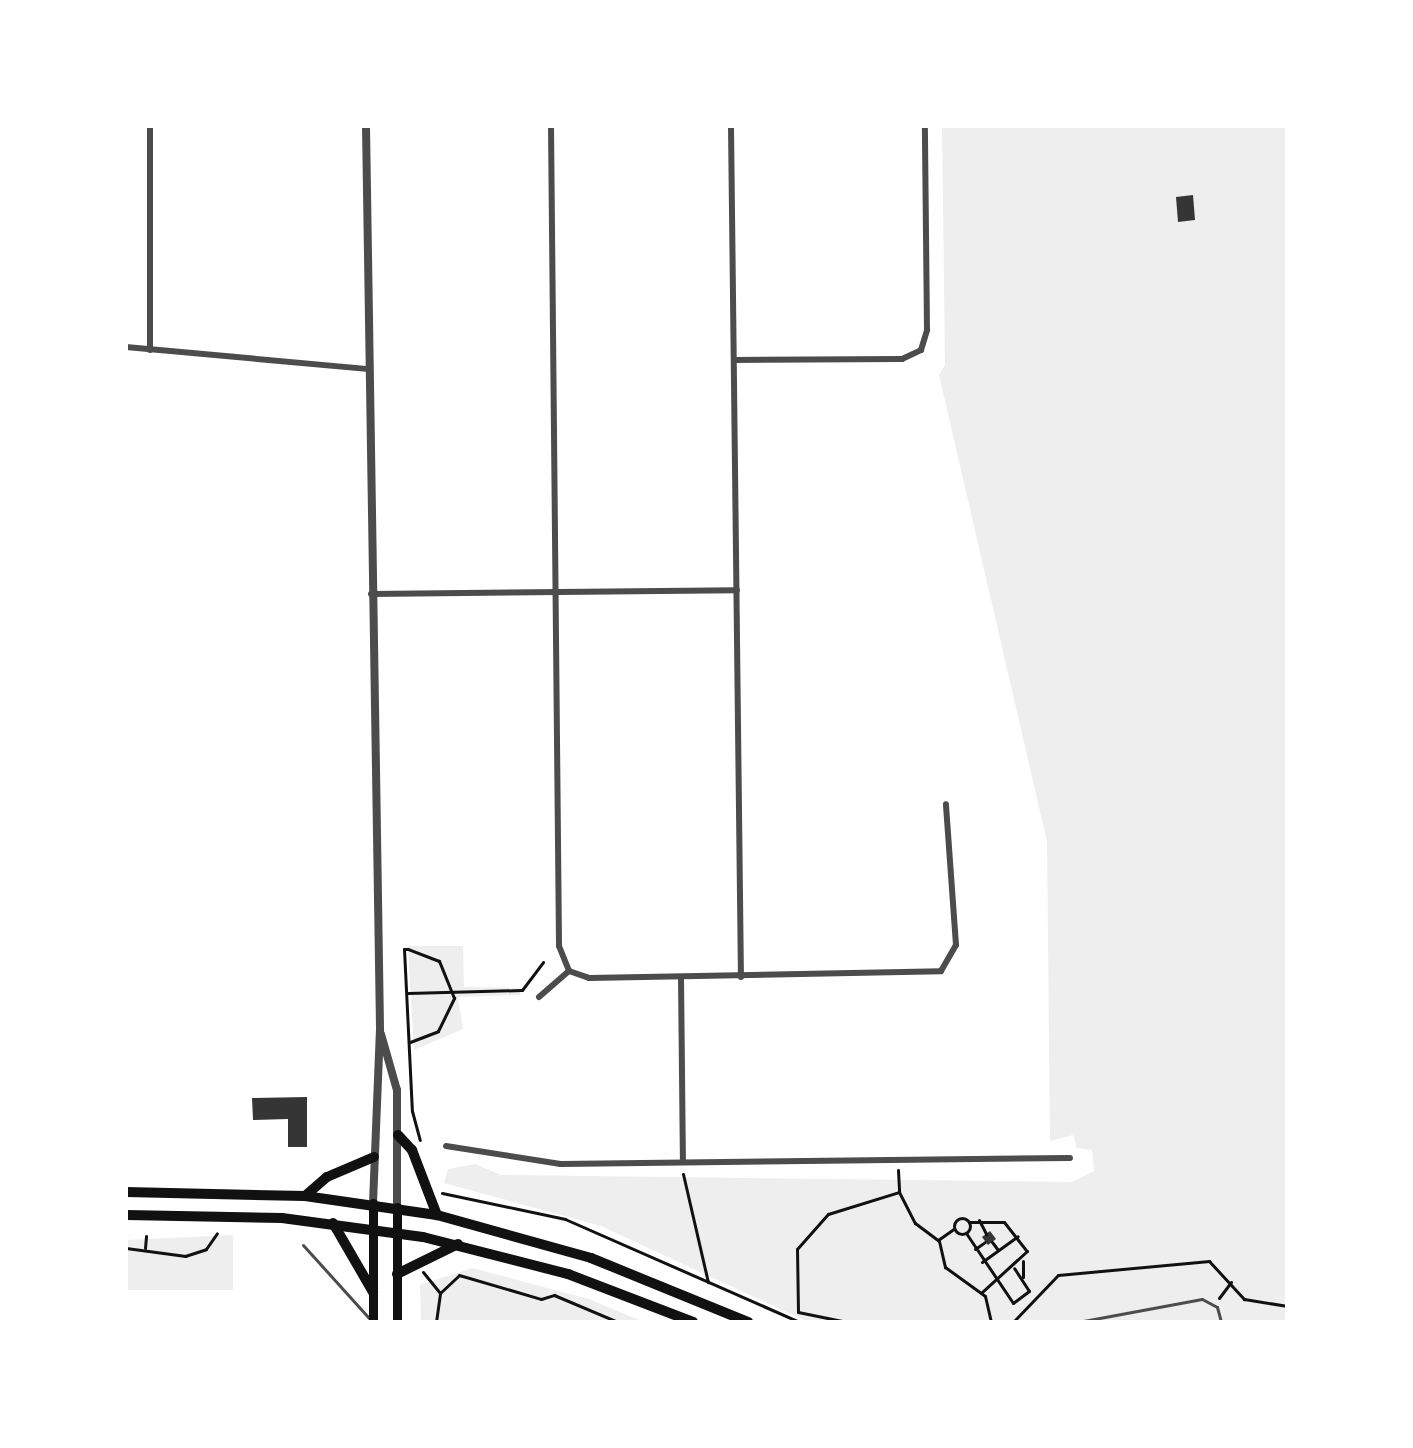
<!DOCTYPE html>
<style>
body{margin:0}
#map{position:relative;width:1413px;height:1448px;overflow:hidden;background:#fff;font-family:Roboto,sans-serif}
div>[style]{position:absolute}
.green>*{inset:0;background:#eee}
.building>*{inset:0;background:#353535}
.path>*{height:3px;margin:-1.5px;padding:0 1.5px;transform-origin:1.5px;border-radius:1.5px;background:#111}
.path>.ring{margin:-1.5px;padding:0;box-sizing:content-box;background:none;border:3px solid #111;border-radius:50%}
.service>*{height:3px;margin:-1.5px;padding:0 1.5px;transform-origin:1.5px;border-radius:1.5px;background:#4c4c4c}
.minor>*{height:6px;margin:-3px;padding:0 3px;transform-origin:3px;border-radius:3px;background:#4c4c4c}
.tertiary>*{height:8px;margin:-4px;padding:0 4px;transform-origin:4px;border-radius:4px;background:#4c4c4c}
.secondary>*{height:9px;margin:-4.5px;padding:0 4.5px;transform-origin:4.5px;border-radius:4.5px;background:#111}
.primary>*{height:10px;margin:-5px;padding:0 5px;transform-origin:5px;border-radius:5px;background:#111}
span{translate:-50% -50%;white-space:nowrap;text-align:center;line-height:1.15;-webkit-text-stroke:7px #fff;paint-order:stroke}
.frame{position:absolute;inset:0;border:128px solid #fff;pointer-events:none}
</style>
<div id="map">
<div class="green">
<i style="clip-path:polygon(942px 126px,1287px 126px,1287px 1322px,808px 1322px,601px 1226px,444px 1183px,448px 1169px,475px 1164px,501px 1175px,1072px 1182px,1094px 1171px,1092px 1150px,1077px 1148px,1073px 1135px,1050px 1141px,1047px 842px,939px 375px,945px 365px)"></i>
<i style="clip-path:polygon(408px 946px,463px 946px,464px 987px,520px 988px,520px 995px,458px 997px,463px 1029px,414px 1050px)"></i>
<i style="clip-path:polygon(233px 1235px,233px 1290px,126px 1290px,126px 1240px)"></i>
<i style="clip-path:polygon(472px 1268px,589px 1299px,644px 1322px,421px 1322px,420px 1285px)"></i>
</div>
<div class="building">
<i style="clip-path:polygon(1193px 195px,1195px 220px,1178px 222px,1176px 197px)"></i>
<i style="clip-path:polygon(307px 1097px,307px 1147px,288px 1147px,288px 1119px,253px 1120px,252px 1098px)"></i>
<i style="clip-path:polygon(990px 1231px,996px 1239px,988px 1245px,982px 1237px)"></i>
</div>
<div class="path">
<i style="left:408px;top:993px;width:114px;rotate:-1.5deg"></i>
<i style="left:522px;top:990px;width:35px;rotate:-53deg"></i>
<i style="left:410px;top:1042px;width:30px;rotate:-21deg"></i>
<i style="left:438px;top:1031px;width:37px;rotate:-64deg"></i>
<i style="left:454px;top:998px;width:40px;rotate:-112deg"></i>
<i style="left:439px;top:961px;width:33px;rotate:-159deg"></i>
<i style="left:408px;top:949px;width:4px;rotate:180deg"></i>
<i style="left:404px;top:949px;width:162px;rotate:87.2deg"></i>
<i style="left:412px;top:1111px;width:30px;rotate:75deg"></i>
<i style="left:898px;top:1170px;width:22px;rotate:87deg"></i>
<i style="left:683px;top:1174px;width:111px;rotate:77deg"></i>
<i style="left:442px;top:1193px;width:126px;rotate:11.9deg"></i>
<i style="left:565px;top:1219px;width:257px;rotate:23.7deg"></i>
<i class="ring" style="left:954px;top:1218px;width:13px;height:13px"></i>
<i style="left:979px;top:1220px;width:16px;rotate:63deg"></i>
<i style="left:969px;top:1222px;width:35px"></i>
<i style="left:1004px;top:1222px;width:37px;rotate:52deg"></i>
<i style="left:1027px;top:1251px;width:61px;rotate:137.7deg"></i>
<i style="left:966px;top:1233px;width:84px;rotate:56.1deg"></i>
<i style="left:1013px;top:1303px;width:20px;rotate:-37deg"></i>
<i style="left:1029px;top:1291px;width:27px;rotate:-123deg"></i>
<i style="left:938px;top:1240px;width:19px;rotate:-35deg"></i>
<i style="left:992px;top:1242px;width:10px;rotate:53deg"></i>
<i style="left:126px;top:1248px;width:60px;rotate:7.7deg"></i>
<i style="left:185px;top:1256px;width:22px;rotate:-18deg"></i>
<i style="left:206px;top:1249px;width:19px;rotate:-55deg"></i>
<i style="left:145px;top:1248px;width:12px;rotate:-85deg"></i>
<i style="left:975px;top:1249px;width:12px;rotate:-35deg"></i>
<i style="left:1023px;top:1261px;width:16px;rotate:90deg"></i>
<i style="left:982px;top:1262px;width:44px;rotate:-35.8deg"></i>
<i style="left:423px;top:1272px;width:27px;rotate:51deg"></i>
<i style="left:1219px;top:1298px;width:20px;rotate:-53deg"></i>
<i style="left:436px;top:1322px;width:29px;rotate:-82deg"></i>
<i style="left:440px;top:1293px;width:26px;rotate:-43deg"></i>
<i style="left:459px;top:1275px;width:85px;rotate:16.3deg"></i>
<i style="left:541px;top:1299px;width:14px;rotate:-17deg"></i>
<i style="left:554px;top:1295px;width:69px;rotate:22.9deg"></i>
<i style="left:847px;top:1322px;width:50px;rotate:-168.5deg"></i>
<i style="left:798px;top:1312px;width:63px;rotate:-90.9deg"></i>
<i style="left:797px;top:1249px;width:47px;rotate:-48.5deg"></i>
<i style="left:828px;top:1214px;width:74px;rotate:-17.2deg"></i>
<i style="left:899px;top:1192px;width:35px;rotate:63deg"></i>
<i style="left:915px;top:1223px;width:30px;rotate:37deg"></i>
<i style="left:939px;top:1241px;width:27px;rotate:77deg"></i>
<i style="left:945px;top:1267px;width:49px;rotate:35.9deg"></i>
<i style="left:985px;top:1296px;width:27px;rotate:77deg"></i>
<i style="left:1013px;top:1322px;width:65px;rotate:-46.2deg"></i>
<i style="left:1058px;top:1275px;width:152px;rotate:-5.3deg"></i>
<i style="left:1209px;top:1261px;width:52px;rotate:47.4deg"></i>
<i style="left:1244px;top:1299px;width:44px;rotate:9.2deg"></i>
</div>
<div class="service">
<i style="left:303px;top:1245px;width:98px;rotate:47.9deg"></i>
<i style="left:1078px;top:1322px;width:126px;rotate:-10.5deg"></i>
<i style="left:1202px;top:1299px;width:17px;rotate:28deg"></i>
<i style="left:1217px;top:1307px;width:16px;rotate:75deg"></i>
</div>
<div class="minor">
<i style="left:150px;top:126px;width:224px;rotate:90deg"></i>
<i style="left:551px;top:126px;width:820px;rotate:89.44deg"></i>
<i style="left:559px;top:946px;width:27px;rotate:68deg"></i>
<i style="left:731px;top:126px;width:851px;rotate:89.33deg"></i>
<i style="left:126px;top:347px;width:244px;rotate:5.2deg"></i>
<i style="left:734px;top:360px;width:168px;rotate:-0.3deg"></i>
<i style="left:902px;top:359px;width:21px;rotate:-25deg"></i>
<i style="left:921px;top:350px;width:21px;rotate:-73deg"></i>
<i style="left:927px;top:330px;width:204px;rotate:-90.6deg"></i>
<i style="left:371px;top:594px;width:366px;rotate:-0.6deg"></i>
<i style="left:681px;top:977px;width:185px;rotate:89.4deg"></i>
<i style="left:539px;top:997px;width:40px;rotate:-41deg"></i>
<i style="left:569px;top:971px;width:21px;rotate:19deg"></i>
<i style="left:589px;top:978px;width:352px;rotate:-1.1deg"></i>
<i style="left:941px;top:971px;width:30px;rotate:-60deg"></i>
<i style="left:956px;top:945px;width:141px;rotate:-94.1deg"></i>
<i style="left:446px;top:1146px;width:116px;rotate:8.9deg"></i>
<i style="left:561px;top:1164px;width:509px;rotate:-0.68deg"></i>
</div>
<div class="tertiary">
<i style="left:366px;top:126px;width:903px;rotate:89.11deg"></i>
<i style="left:380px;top:1029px;width:174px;rotate:92.3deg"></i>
<i style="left:381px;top:1034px;width:58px;rotate:74.1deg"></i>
<i style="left:397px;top:1090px;width:117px;rotate:90deg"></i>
</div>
<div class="secondary">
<i style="left:373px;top:1203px;width:119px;rotate:90deg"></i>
<i style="left:397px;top:1322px;width:115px;rotate:-90deg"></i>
</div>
<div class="primary">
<i style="left:398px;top:1135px;width:21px;rotate:47deg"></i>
<i style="left:412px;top:1150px;width:70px;rotate:69deg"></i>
<i style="left:126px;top:1192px;width:179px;rotate:1.3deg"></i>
<i style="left:305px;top:1196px;width:133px;rotate:8.2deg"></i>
<i style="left:437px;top:1215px;width:160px;rotate:15.6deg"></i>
<i style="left:591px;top:1258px;width:170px;rotate:22.2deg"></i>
<i style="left:305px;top:1196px;width:29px;rotate:-41deg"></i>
<i style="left:327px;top:1177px;width:51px;rotate:-23.1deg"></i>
<i style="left:126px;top:1215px;width:156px;rotate:1.1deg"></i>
<i style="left:282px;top:1218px;width:142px;rotate:7.7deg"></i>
<i style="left:423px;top:1237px;width:150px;rotate:14.3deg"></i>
<i style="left:568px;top:1274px;width:134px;rotate:21deg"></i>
<i style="left:333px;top:1223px;width:80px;rotate:59.9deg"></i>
<i style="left:397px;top:1274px;width:68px;rotate:-26.2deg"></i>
</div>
<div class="frame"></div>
</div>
